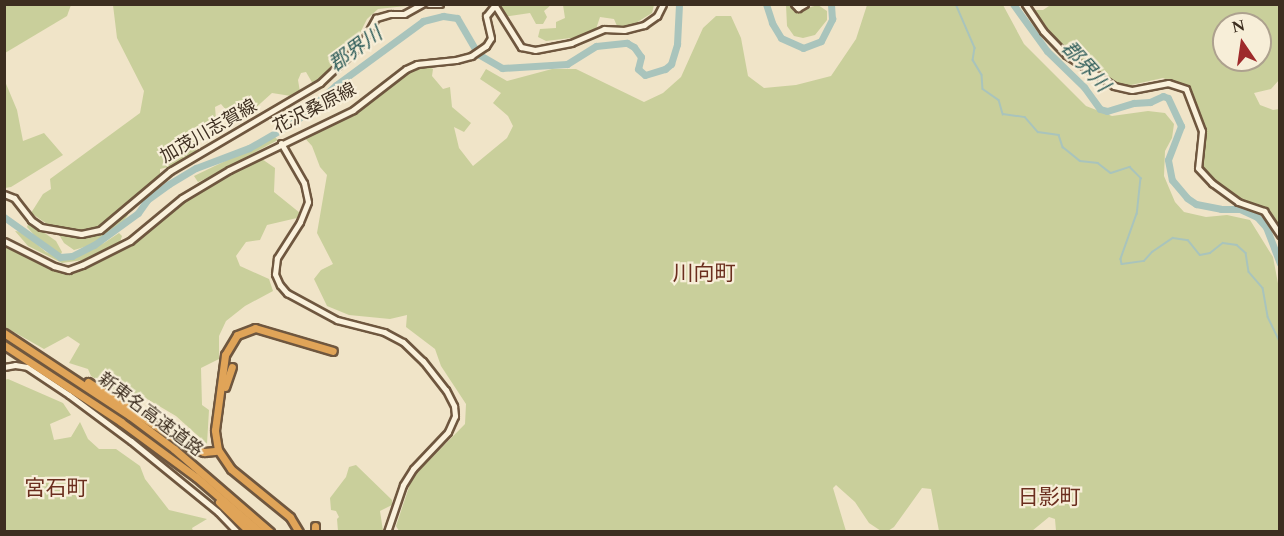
<!DOCTYPE html>
<meta charset="utf-8">
<style>
body{margin:0}
#map{position:relative;width:1284px;height:536px;overflow:hidden;background:#f0e4c8;font-family:Spectral,"Noto Sans JP",serif}
div>[style]{position:absolute}
.green>*{inset:0;background:#c9cf9b}
.stream>*{height:1.5px;margin:-0.75px;padding:0 0.75px;transform-origin:0.75px;border-radius:0.75px;background:#a9c4bc}
.river>*{height:7px;margin:-3.5px;padding:0 3.5px;transform-origin:3.5px;border-radius:3.5px;background:#a9c4bc}
.roads{filter:drop-shadow(2px 0 #6f573f) drop-shadow(-2px 0 #6f573f) drop-shadow(0 2px #6f573f) drop-shadow(0 -2px #6f573f)}
.secondary>*{height:5px;margin:-2.5px;padding:0 2.5px;transform-origin:2.5px;border-radius:2.5px;background:#faf1dc}
.highway>*{height:7px;margin:-3.5px;padding:0 3.5px;transform-origin:3.5px;border-radius:3.5px;background:#e0a458}
span{translate:-50% -50%;white-space:nowrap;text-align:center;line-height:1.15;-webkit-text-stroke:4.5px #f7eed8;paint-order:stroke}
.street-label{font-size:18px;color:#3d2e20}
.water-label{font-size:20px;color:#2f5d5a;font-style:italic}
.quarter-label{font-size:21px;color:#6b2e1e}
.frame{position:absolute;inset:0;border:6px solid #3d2e20;pointer-events:none}
.north{position:absolute;left:1212px;top:12px;width:60px;height:60px;box-sizing:border-box;background:#f7eed8;border:2px solid #ada18e;border-radius:50%;rotate:347deg;font-size:16px;font-weight:700;line-height:24px;text-align:center;color:#3d2e20}
.north::after{content:'';display:block;margin:auto;width:21px;height:27px;background:#9e2a2b;clip-path:polygon(50% 0,100% 100%,50% 72%,0 100%)}
</style>
<div id="map">
<div class="green">
<i style="clip-path:polygon(evenodd,1052px 4px,1279px 5px,1279px 80px,1271px 89px,1254px 93px,1260px 105px,1273px 110px,1279px 109px,1279px 233px,1257px 206px,1234px 197px,1207px 177px,1202px 169px,1201px 120px,1186px 87px,1163px 78px,1122px 87px,1090px 71px,1051px 39px,1031px 10px,1043px 10px,1052px 4px,1224px 24px,1260px 24px,1260px 60px,1224px 60px,1224px 24px)"></i>
<i style="clip-path:polygon(4px 5px,5px 4px,71px 5px,67px 16px,5px 53px)"></i>
<i style="clip-path:polygon(113px 5px,405px 5px,406px 6px,378px 9px,367px 19px,352px 49px,313px 84px,306px 72px,301px 73px,298px 80px,300px 92px,291px 96px,272px 93px,243px 119px,233px 118px,221px 104px,215px 107px,216px 119px,211px 134px,194px 145px,197px 153px,176px 165px,160px 169px,160px 174px,112px 218px,98px 227px,87px 231px,50px 226px,31px 213px,43px 194px,51px 189px,50px 179px,140px 113px,144px 91px,117px 38px)"></i>
<i style="clip-path:polygon(496px 5px,551px 5px,544px 11px,547px 17px,543px 24px,536px 24px,530px 13px,503px 17px)"></i>
<i style="clip-path:polygon(563px 5px,654px 5px,652px 13px,631px 26px,617px 26px,614px 19px,600px 17px,596px 29px,579px 37px,546px 41px,538px 37px,540px 29px,556px 28px,556px 22px,565px 18px)"></i>
<i style="clip-path:polygon(786px 5px,791px 5px,797px 11px,818px 5px,827px 11px,827px 20px,815px 35px,803px 38px,794px 36px,787px 26px)"></i>
<i style="clip-path:polygon(867px 5px,1003px 5px,1024px 44px,1086px 106px,1112px 116px,1148px 111px,1165px 113px,1174px 124px,1172px 138px,1165px 151px,1164px 176px,1175px 202px,1184px 212px,1206px 217px,1227px 215px,1250px 220px,1273px 257px,1280px 294px,1279px 531px,1056px 531px,1055px 519px,1049px 517px,1032px 531px,939px 531px,931px 489px,922px 488px,894px 527px,888px 531px,881px 531px,869px 523px,855px 502px,836px 485px,833px 488px,846px 531px,399px 531px,396px 526px,412px 478px,465px 424px,466px 404px,441px 366px,435px 349px,406px 327px,407px 315px,390px 319px,349px 315px,327px 306px,314px 279px,321px 270px,333px 264px,317px 233px,327px 175px,320px 167px,312px 146px,303px 136px,356px 112px,403px 73px,412px 68px,426px 66px,433px 69px,432px 76px,443px 89px,450px 87px,452px 107px,471px 123px,464px 132px,454px 127px,459px 148px,473px 166px,507px 138px,513px 126px,508px 116px,493px 103px,501px 93px,480px 79px,486px 69px,507px 81px,552px 69px,576px 69px,644px 102px,663px 93px,681px 77px,703px 28px,716px 16px,731px 16px,741px 38px,748px 76px,764px 88px,796px 85px,831px 76px,856px 39px)"></i>
<i style="clip-path:polygon(4px 79px,17px 110px,23px 141px,44px 133px,63px 155px,11px 187px,5px 188px)"></i>
<i style="clip-path:polygon(275px 137px,278px 140px,205px 179px,198px 182px,194px 176px)"></i>
<i style="clip-path:polygon(259px 157px,275px 168px,274px 192px,300px 213px,297px 218px,267px 225px,260px 240px,246px 242px,236px 256px,240px 266px,269px 279px,273px 291px,245px 306px,226px 321px,219px 336px,219px 359px,201px 368px,202px 405px,209px 410px,207px 444px,176px 416px,142px 396px,137px 404px,91px 376px,88px 369px,69px 363px,80px 344px,68px 336px,44px 349px,5px 327px,5px 245px,52px 270px,67px 271px,132px 242px,183px 200px)"></i>
<i style="clip-path:polygon(127px 214px,128px 215px,123px 222px,91px 245px,74px 250px,64px 243px,58px 233px,97px 235px)"></i>
<i style="clip-path:polygon(29px 222px,56px 241px,62px 252px,61px 254px,44px 246px,27px 227px)"></i>
<i style="clip-path:polygon(15px 231px,22px 232px,46px 252px,63px 259px,104px 243px,119px 233px,122px 236px,120px 242px,83px 260px,62px 263px,28px 246px)"></i>
<i style="clip-path:polygon(8px 379px,63px 403px,71px 415px,50px 424px,54px 440px,71px 437px,80px 422px,88px 439px,99px 449px,116px 449px,140px 466px,145px 479px,169px 510px,207px 519px,192px 528px,193px 531px,5px 531px,4px 380px)"></i>
<i style="clip-path:polygon(356px 465px,392px 500px,392px 505px,380px 511px,383px 531px,338px 531px,337px 519px,339px 517px,336px 511px,331px 510px,330px 498px,346px 477px,349px 467px)"></i>
</div>
<div class="stream">
<i style="left:956px;top:4px;width:48px;rotate:66.6deg"></i>
<i style="left:975px;top:48px;width:12px;rotate:99deg"></i>
<i style="left:973px;top:60px;width:17px;rotate:59deg"></i>
<i style="left:982px;top:75px;width:14px;rotate:86deg"></i>
<i style="left:983px;top:89px;width:19px;rotate:35deg"></i>
<i style="left:999px;top:100px;width:15px;rotate:74deg"></i>
<i style="left:1003px;top:114px;width:22px;rotate:8deg"></i>
<i style="left:1025px;top:117px;width:20px;rotate:49deg"></i>
<i style="left:1038px;top:132px;width:21px;rotate:8deg"></i>
<i style="left:1059px;top:135px;width:13px;rotate:72deg"></i>
<i style="left:1063px;top:147px;width:22px;rotate:39deg"></i>
<i style="left:1080px;top:161px;width:18px;rotate:6deg"></i>
<i style="left:1098px;top:163px;width:16px;rotate:38deg"></i>
<i style="left:1111px;top:173px;width:20px;rotate:-18deg"></i>
<i style="left:1130px;top:167px;width:16px;rotate:45deg"></i>
<i style="left:1141px;top:178px;width:36px;rotate:96deg"></i>
<i style="left:1137px;top:214px;width:48px;rotate:109.6deg"></i>
<i style="left:1121px;top:259px;width:5px;rotate:79deg"></i>
<i style="left:1122px;top:264px;width:22px;rotate:-8deg"></i>
<i style="left:1144px;top:261px;width:12px;rotate:-48deg"></i>
<i style="left:1152px;top:252px;width:25px;rotate:-34deg"></i>
<i style="left:1173px;top:238px;width:15px;rotate:8deg"></i>
<i style="left:1188px;top:240px;width:19px;rotate:51deg"></i>
<i style="left:1200px;top:255px;width:10px;rotate:-11deg"></i>
<i style="left:1210px;top:253px;width:16px;rotate:-38deg"></i>
<i style="left:1223px;top:243px;width:14px;rotate:8deg"></i>
<i style="left:1237px;top:245px;width:12px;rotate:42deg"></i>
<i style="left:1246px;top:253px;width:19px;rotate:81deg"></i>
<i style="left:1249px;top:272px;width:21px;rotate:49deg"></i>
<i style="left:1263px;top:288px;width:29px;rotate:80deg"></i>
<i style="left:1268px;top:317px;width:28px;rotate:64deg"></i>
</div>
<div class="river">
<i style="left:766px;top:4px;width:20px;rotate:72deg"></i>
<i style="left:772px;top:23px;width:17px;rotate:59deg"></i>
<i style="left:781px;top:38px;width:24px;rotate:24deg"></i>
<i style="left:803px;top:48px;width:19px;rotate:-21deg"></i>
<i style="left:821px;top:41px;width:25px;rotate:-63deg"></i>
<i style="left:832px;top:19px;width:15px;rotate:-94deg"></i>
<i style="left:1013px;top:4px;width:58px;rotate:54.1deg"></i>
<i style="left:1047px;top:51px;width:52px;rotate:44.2deg"></i>
<i style="left:1084px;top:87px;width:27px;rotate:54deg"></i>
<i style="left:1100px;top:109px;width:7px;rotate:16deg"></i>
<i style="left:1107px;top:111px;width:28px;rotate:-17deg"></i>
<i style="left:1134px;top:103px;width:16px;rotate:-4deg"></i>
<i style="left:1150px;top:102px;width:14px;rotate:-25deg"></i>
<i style="left:1163px;top:96px;width:5px;rotate:22deg"></i>
<i style="left:1168px;top:98px;width:31px;rotate:65deg"></i>
<i style="left:1181px;top:126px;width:36px;rotate:111deg"></i>
<i style="left:1168px;top:160px;width:20px;rotate:79deg"></i>
<i style="left:1172px;top:180px;width:23px;rotate:50deg"></i>
<i style="left:1187px;top:198px;width:11px;rotate:34deg"></i>
<i style="left:1196px;top:204px;width:25px;rotate:11deg"></i>
<i style="left:1221px;top:209px;width:19px"></i>
<i style="left:1240px;top:209px;width:19px;rotate:25deg"></i>
<i style="left:1257px;top:217px;width:13px;rotate:48deg"></i>
<i style="left:1266px;top:227px;width:39px;rotate:69deg"></i>
<i style="left:4px;top:217px;width:69px;rotate:35.5deg"></i>
<i style="left:60px;top:257px;width:12px;rotate:-5deg"></i>
<i style="left:72px;top:256px;width:25px;rotate:-27deg"></i>
<i style="left:94px;top:245px;width:54px;rotate:-36deg"></i>
<i style="left:138px;top:213px;width:16px;rotate:-55deg"></i>
<i style="left:147px;top:200px;width:27px;rotate:-36deg"></i>
<i style="left:169px;top:184px;width:31px;rotate:-31deg"></i>
<i style="left:196px;top:168px;width:57px;rotate:-20.7deg"></i>
<i style="left:249px;top:148px;width:54px;rotate:-29.9deg"></i>
<i style="left:296px;top:121px;width:54px;rotate:-42deg"></i>
<i style="left:336px;top:85px;width:108px;rotate:-36.3deg"></i>
<i style="left:423px;top:21px;width:21px;rotate:-14deg"></i>
<i style="left:443px;top:16px;width:14px;rotate:8deg"></i>
<i style="left:457px;top:18px;width:42px;rotate:59.7deg"></i>
<i style="left:478px;top:54px;width:28px;rotate:30deg"></i>
<i style="left:502px;top:68px;width:65px;rotate:-3.5deg"></i>
<i style="left:567px;top:64px;width:34px;rotate:-32deg"></i>
<i style="left:596px;top:46px;width:31px;rotate:-6deg"></i>
<i style="left:627px;top:43px;width:8px;rotate:30deg"></i>
<i style="left:634px;top:47px;width:12px;rotate:55deg"></i>
<i style="left:641px;top:57px;width:12px;rotate:104deg"></i>
<i style="left:638px;top:69px;width:9px;rotate:41deg"></i>
<i style="left:645px;top:75px;width:21px;rotate:-17deg"></i>
<i style="left:665px;top:69px;width:8px;rotate:-40deg"></i>
<i style="left:671px;top:64px;width:21px;rotate:-73deg"></i>
<i style="left:677px;top:44px;width:40px;rotate:-87.1deg"></i>
</div>
<div class="roads">
<div class="secondary">
<i style="left:429px;top:4px;width:11px"></i>
<i style="left:494px;top:4px;width:51px;rotate:57.9deg"></i>
<i style="left:521px;top:47px;width:14px;rotate:12deg"></i>
<i style="left:535px;top:50px;width:37px;rotate:-11deg"></i>
<i style="left:571px;top:43px;width:36px;rotate:-23deg"></i>
<i style="left:604px;top:29px;width:20px;rotate:3deg"></i>
<i style="left:624px;top:30px;width:21px;rotate:-14deg"></i>
<i style="left:644px;top:25px;width:16px;rotate:-35deg"></i>
<i style="left:657px;top:16px;width:13px;rotate:-63deg"></i>
<i style="left:794px;top:4px;width:6px;rotate:45deg"></i>
<i style="left:798px;top:8px;width:8px;rotate:-30deg"></i>
<i style="left:1025px;top:4px;width:32px;rotate:56deg"></i>
<i style="left:1043px;top:31px;width:33px;rotate:46deg"></i>
<i style="left:1066px;top:55px;width:57px;rotate:32.9deg"></i>
<i style="left:1114px;top:86px;width:18px;rotate:13deg"></i>
<i style="left:1132px;top:90px;width:37px;rotate:-11deg"></i>
<i style="left:1168px;top:83px;width:19px;rotate:18deg"></i>
<i style="left:1186px;top:89px;width:45px;rotate:69.1deg"></i>
<i style="left:1202px;top:131px;width:37px;rotate:96deg"></i>
<i style="left:1198px;top:168px;width:21px;rotate:47deg"></i>
<i style="left:1212px;top:183px;width:32px;rotate:36deg"></i>
<i style="left:1238px;top:202px;width:28px;rotate:19deg"></i>
<i style="left:1264px;top:211px;width:29px;rotate:56deg"></i>
<i style="left:281px;top:143px;width:46px;rotate:60.1deg"></i>
<i style="left:304px;top:183px;width:19px;rotate:78deg"></i>
<i style="left:308px;top:202px;width:22px;rotate:112deg"></i>
<i style="left:300px;top:222px;width:43px;rotate:122.6deg"></i>
<i style="left:277px;top:258px;width:16px;rotate:97deg"></i>
<i style="left:275px;top:274px;width:12px;rotate:66deg"></i>
<i style="left:280px;top:285px;width:11px;rotate:49deg"></i>
<i style="left:287px;top:293px;width:57px;rotate:28.4deg"></i>
<i style="left:337px;top:320px;width:49px;rotate:14.3deg"></i>
<i style="left:384px;top:332px;width:21px;rotate:28deg"></i>
<i style="left:403px;top:342px;width:28px;rotate:44deg"></i>
<i style="left:423px;top:361px;width:37px;rotate:52deg"></i>
<i style="left:446px;top:390px;width:18px;rotate:63deg"></i>
<i style="left:454px;top:406px;width:10px;rotate:84deg"></i>
<i style="left:455px;top:416px;width:17px;rotate:114deg"></i>
<i style="left:448px;top:432px;width:51px;rotate:133.4deg"></i>
<i style="left:413px;top:469px;width:19px;rotate:122deg"></i>
<i style="left:403px;top:485px;width:50px;rotate:108.8deg"></i>
<i style="left:4px;top:194px;width:11px;rotate:22deg"></i>
<i style="left:14px;top:198px;width:28px;rotate:52deg"></i>
<i style="left:31px;top:220px;width:12px;rotate:35deg"></i>
<i style="left:41px;top:227px;width:41px;rotate:9.9deg"></i>
<i style="left:81px;top:234px;width:19px;rotate:-12deg"></i>
<i style="left:100px;top:230px;width:92px;rotate:-40.1deg"></i>
<i style="left:170px;top:171px;width:174px;rotate:-30.4deg"></i>
<i style="left:320px;top:83px;width:58px;rotate:-43.6deg"></i>
<i style="left:362px;top:43px;width:29px;rotate:-61deg"></i>
<i style="left:376px;top:18px;width:15px;rotate:-16deg"></i>
<i style="left:390px;top:14px;width:14px"></i>
<i style="left:404px;top:14px;width:21px;rotate:-29deg"></i>
<i style="left:4px;top:241px;width:56px;rotate:26.6deg"></i>
<i style="left:54px;top:266px;width:15px;rotate:16deg"></i>
<i style="left:68px;top:270px;width:15px;rotate:-20deg"></i>
<i style="left:82px;top:265px;width:54px;rotate:-26.6deg"></i>
<i style="left:130px;top:241px;width:67px;rotate:-39.6deg"></i>
<i style="left:182px;top:198px;width:55px;rotate:-30.8deg"></i>
<i style="left:229px;top:170px;width:138px;rotate:-25.8deg"></i>
<i style="left:353px;top:110px;width:67px;rotate:-37.7deg"></i>
<i style="left:406px;top:69px;width:12px;rotate:-24deg"></i>
<i style="left:417px;top:64px;width:39px;rotate:-6deg"></i>
<i style="left:456px;top:60px;width:16px;rotate:-15deg"></i>
<i style="left:471px;top:56px;width:18px;rotate:-34deg"></i>
<i style="left:486px;top:46px;width:9px;rotate:-58deg"></i>
<i style="left:491px;top:38px;width:23px;rotate:-103deg"></i>
<i style="left:486px;top:16px;width:13px;rotate:-51deg"></i>
<i style="left:4px;top:367px;width:11px;rotate:-10deg"></i>
<i style="left:15px;top:365px;width:12px;rotate:9deg"></i>
<i style="left:27px;top:367px;width:50px;rotate:33.7deg"></i>
<i style="left:69px;top:395px;width:77px;rotate:36.6deg"></i>
<i style="left:131px;top:441px;width:112px;rotate:39.2deg"></i>
<i style="left:218px;top:512px;width:28px;rotate:46deg"></i>
</div>
<div class="highway">
<i style="left:4px;top:333px;width:151px;rotate:33.4deg"></i>
<i style="left:130px;top:416px;width:55px;rotate:36.9deg"></i>
<i style="left:174px;top:449px;width:127px;rotate:40.8deg"></i>
<i style="left:4px;top:345px;width:140px;rotate:33.3deg"></i>
<i style="left:121px;top:422px;width:93px;rotate:36.3deg"></i>
<i style="left:196px;top:477px;width:84px;rotate:40.7deg"></i>
<i style="left:88px;top:382px;width:121px;rotate:32.9deg"></i>
<i style="left:190px;top:448px;width:15px;rotate:16deg"></i>
<i style="left:204px;top:452px;width:11px;rotate:-5deg"></i>
<i style="left:225px;top:387px;width:21px;rotate:-71deg"></i>
<i style="left:219px;top:502px;width:43px;rotate:44.1deg"></i>
<i style="left:315px;top:526px;width:6px;rotate:90deg"></i>
<i style="left:299px;top:532px;width:17px;rotate:-121deg"></i>
<i style="left:290px;top:517px;width:76px;rotate:-140.9deg"></i>
<i style="left:231px;top:469px;width:23px;rotate:-124deg"></i>
<i style="left:218px;top:450px;width:20px;rotate:-99deg"></i>
<i style="left:215px;top:430px;width:76px;rotate:-82.4deg"></i>
<i style="left:225px;top:355px;width:23px;rotate:-59deg"></i>
<i style="left:237px;top:335px;width:19px;rotate:-21deg"></i>
<i style="left:255px;top:328px;width:81px;rotate:16.4deg"></i>
</div>
</div>
<div class="street-label">
<span style="left:315px;top:109px;rotate:-27deg">花沢桑原線</span>
<span style="left:209px;top:132px;rotate:-30deg">加茂川志賀線</span>
<span style="left:150px;top:415px;rotate:37deg">新東名高速道路</span>
</div>
<div class="water-label">
<span style="left:356px;top:50px;rotate:-36deg">郡界川</span>
<span style="left:1085px;top:67px;rotate:48deg">郡界川</span>
</div>
<div class="quarter-label">
<span style="left:704px;top:274px">川向町</span>
<span style="left:56px;top:489px">宮石町</span>
<span style="left:1049px;top:498px">日影町</span>
</div>
<div class="frame"></div>
<div class="north">N</div>
</div>
